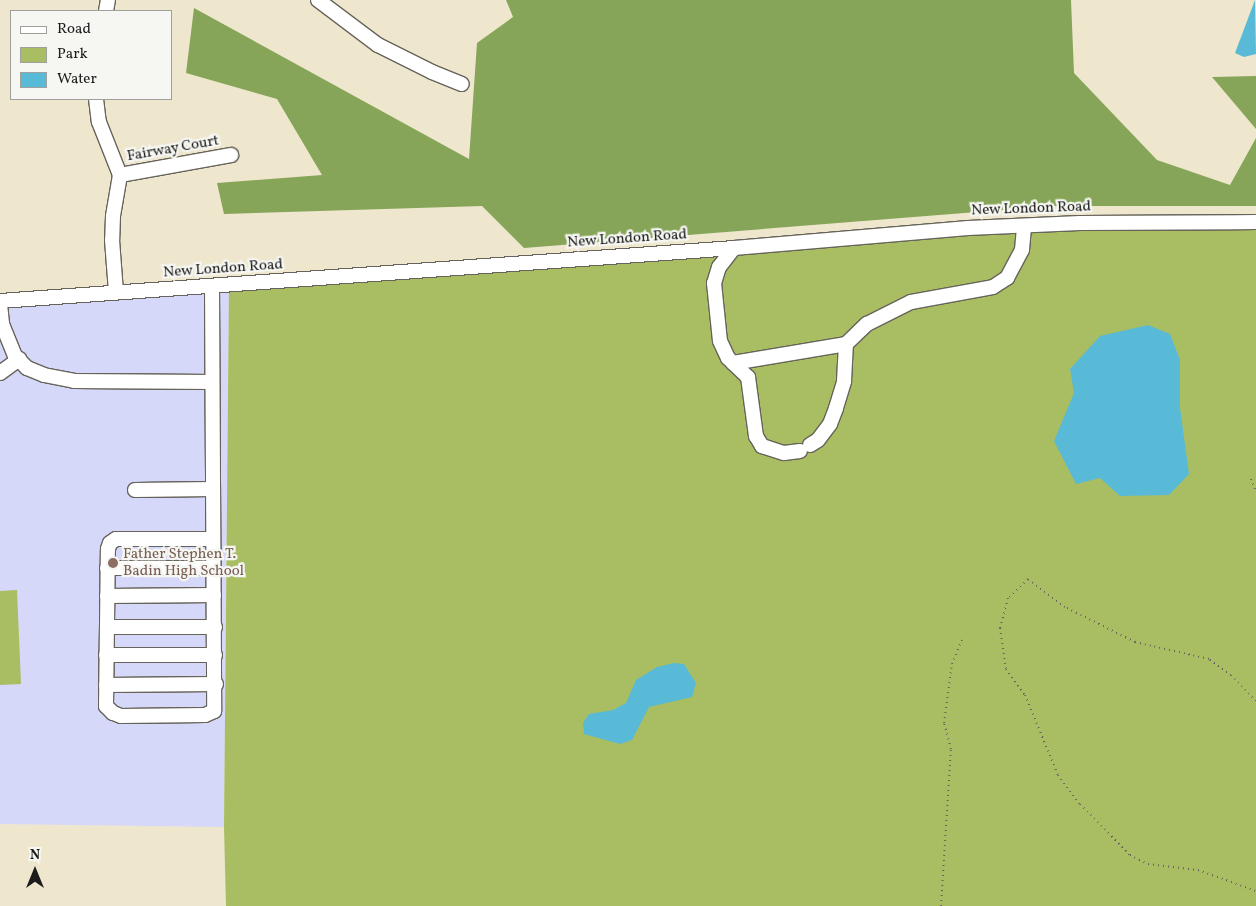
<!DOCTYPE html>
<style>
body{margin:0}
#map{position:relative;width:1256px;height:906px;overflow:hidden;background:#eee7ce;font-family:Vollkorn,serif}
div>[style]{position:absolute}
.built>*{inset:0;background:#d5d8f9}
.green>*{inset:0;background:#a9be62}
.forest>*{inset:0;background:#86a558}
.water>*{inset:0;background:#58bad7}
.path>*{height:2px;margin-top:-1px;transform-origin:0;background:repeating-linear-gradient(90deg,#66635a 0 1px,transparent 0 5px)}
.roads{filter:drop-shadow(1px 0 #66635a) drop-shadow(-1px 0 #66635a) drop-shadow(0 1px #66635a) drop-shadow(0 -1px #66635a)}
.minor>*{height:14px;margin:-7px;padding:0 7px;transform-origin:7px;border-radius:7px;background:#fff}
.dots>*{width:14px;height:14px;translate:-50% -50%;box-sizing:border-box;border:2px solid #f6f6f2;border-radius:50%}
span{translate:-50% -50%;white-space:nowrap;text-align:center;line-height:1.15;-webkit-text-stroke:4.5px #f6f6f2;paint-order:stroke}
.street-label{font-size:15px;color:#1c1c1c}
.education-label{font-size:15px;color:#785e54}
.left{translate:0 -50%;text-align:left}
.legend{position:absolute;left:10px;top:10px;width:162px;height:90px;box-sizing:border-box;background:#f6f6f2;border:1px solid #9f9f9c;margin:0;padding:6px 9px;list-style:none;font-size:15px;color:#1c1c1c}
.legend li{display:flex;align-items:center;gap:10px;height:25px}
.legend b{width:25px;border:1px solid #9f9f9c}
.north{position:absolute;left:10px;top:846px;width:50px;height:50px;-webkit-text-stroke:4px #f6f6f2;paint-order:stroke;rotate:0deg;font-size:14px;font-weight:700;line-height:20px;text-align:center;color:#1c1c1c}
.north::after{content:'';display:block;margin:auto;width:18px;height:22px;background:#1c1c1c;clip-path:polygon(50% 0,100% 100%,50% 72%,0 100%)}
</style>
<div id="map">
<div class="built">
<i style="clip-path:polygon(229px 285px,224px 827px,0 824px,0 301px)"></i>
</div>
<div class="green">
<i style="clip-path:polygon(1256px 222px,1256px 906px,226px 906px,224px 827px,229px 285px,968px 228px)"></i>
<i style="clip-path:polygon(17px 590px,21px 684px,0 685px,0 591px)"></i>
</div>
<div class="forest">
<i style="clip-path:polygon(506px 0,1071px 0,1074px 73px,1157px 160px,1230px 185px,1256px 138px,1256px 206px,1052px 206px,524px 248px,482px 206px,224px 214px,217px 183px,322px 175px,277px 99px,186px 73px,194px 8px,469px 159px,477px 43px,513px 17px)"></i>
<i style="clip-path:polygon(1256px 76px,1256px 129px,1212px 77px)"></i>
</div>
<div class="water">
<i style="clip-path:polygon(1255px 0,1256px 54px,1244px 57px,1235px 53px)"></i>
<i style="clip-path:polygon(1148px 325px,1170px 334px,1180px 360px,1180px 408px,1189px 474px,1169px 495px,1120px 496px,1100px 478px,1076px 484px,1054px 441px,1074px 393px,1070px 369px,1100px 336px)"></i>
<i style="clip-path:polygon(674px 663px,684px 664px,696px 683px,692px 697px,649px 707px,632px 740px,620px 744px,584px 734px,583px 723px,589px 714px,613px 710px,626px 703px,636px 680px,657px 667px)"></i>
</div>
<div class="path">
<i style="left:1251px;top:479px;width:14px;rotate:69deg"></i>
<i style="left:1256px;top:701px;width:36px;rotate:-134deg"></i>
<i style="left:1231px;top:675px;width:27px;rotate:-144deg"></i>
<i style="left:1209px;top:659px;width:76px;rotate:-167.1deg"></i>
<i style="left:1135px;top:642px;width:78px;rotate:-153.4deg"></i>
<i style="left:1065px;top:607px;width:46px;rotate:-142.9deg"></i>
<i style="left:1028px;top:579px;width:28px;rotate:136deg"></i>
<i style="left:1008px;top:598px;width:31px;rotate:105deg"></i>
<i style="left:1000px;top:628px;width:41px;rotate:81.7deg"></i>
<i style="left:1006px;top:669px;width:32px;rotate:54deg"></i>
<i style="left:1025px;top:695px;width:87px;rotate:67.6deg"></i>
<i style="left:1058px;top:775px;width:36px;rotate:53deg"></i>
<i style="left:1080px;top:804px;width:71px;rotate:45.6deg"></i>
<i style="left:1130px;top:855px;width:20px;rotate:27deg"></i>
<i style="left:1148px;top:864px;width:50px;rotate:6.8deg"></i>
<i style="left:1198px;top:870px;width:62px;rotate:19.9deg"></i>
<i style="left:941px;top:906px;width:157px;rotate:-86.4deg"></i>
<i style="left:951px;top:749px;width:27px;rotate:-105deg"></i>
<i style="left:944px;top:723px;width:60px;rotate:-82.3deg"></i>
<i style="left:952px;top:664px;width:29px;rotate:-68deg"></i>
</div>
<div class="roads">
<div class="minor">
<i style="left:318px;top:0;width:75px;rotate:36.9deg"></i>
<i style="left:378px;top:45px;width:60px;rotate:26.6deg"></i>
<i style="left:432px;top:72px;width:32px;rotate:22deg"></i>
<i style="left:106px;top:11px;width:11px;rotate:-80deg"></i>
<i style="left:96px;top:99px;width:23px;rotate:83deg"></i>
<i style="left:99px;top:122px;width:57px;rotate:68.4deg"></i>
<i style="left:120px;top:175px;width:42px;rotate:99.7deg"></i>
<i style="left:113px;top:216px;width:24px;rotate:92deg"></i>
<i style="left:112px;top:240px;width:52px;rotate:85.6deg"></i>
<i style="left:120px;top:175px;width:113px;rotate:-10.2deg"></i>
<i style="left:734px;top:248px;width:24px;rotate:128deg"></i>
<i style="left:719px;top:267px;width:17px;rotate:107deg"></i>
<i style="left:714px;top:283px;width:58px;rotate:84.1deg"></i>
<i style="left:720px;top:341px;width:19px;rotate:65deg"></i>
<i style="left:728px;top:358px;width:28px;rotate:44deg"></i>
<i style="left:748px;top:377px;width:60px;rotate:82.3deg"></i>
<i style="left:756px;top:436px;width:12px;rotate:59deg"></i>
<i style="left:762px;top:446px;width:23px;rotate:18deg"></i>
<i style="left:784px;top:453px;width:16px;rotate:-7deg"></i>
<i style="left:212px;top:286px;width:425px;rotate:89.7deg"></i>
<i style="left:214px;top:711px;width:10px;rotate:156deg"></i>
<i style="left:205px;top:715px;width:84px;rotate:179.3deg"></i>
<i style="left:121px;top:716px;width:9px;rotate:-159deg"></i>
<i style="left:113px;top:713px;width:10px;rotate:-135deg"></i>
<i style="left:106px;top:706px;width:157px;rotate:-89.3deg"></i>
<i style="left:108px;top:549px;width:6px;rotate:-72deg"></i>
<i style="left:110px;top:543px;width:7px;rotate:-34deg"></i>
<i style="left:116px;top:539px;width:97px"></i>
<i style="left:0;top:301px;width:736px;rotate:-4.13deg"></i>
<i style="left:734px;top:248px;width:235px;rotate:-4.9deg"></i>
<i style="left:968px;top:228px;width:112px;rotate:-2.6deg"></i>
<i style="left:1080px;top:223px;width:176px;rotate:-0.3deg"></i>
<i style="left:0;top:304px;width:20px;rotate:84deg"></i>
<i style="left:2px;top:324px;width:35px;rotate:68deg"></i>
<i style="left:15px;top:356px;width:17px;rotate:45deg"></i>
<i style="left:27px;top:368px;width:18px;rotate:22deg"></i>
<i style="left:44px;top:375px;width:31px;rotate:11deg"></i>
<i style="left:74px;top:381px;width:138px;rotate:0.4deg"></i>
<i style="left:733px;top:363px;width:115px;rotate:-9.5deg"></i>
<i style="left:0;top:373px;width:24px;rotate:-36deg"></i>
<i style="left:810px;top:445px;width:9px;rotate:-32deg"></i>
<i style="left:818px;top:440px;width:20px;rotate:-53deg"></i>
<i style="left:830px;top:424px;width:17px;rotate:-69deg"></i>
<i style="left:836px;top:408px;width:28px;rotate:-73deg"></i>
<i style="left:844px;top:381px;width:37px;rotate:-87deg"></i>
<i style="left:846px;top:344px;width:29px;rotate:-44deg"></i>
<i style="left:867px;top:324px;width:49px;rotate:-26.6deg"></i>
<i style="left:911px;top:302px;width:83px;rotate:-10.4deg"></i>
<i style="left:993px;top:287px;width:17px;rotate:-33deg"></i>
<i style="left:1007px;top:278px;width:32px;rotate:-62deg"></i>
<i style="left:1022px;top:250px;width:24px;rotate:-85deg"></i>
<i style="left:135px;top:490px;width:78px;rotate:-0.7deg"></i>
<i style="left:107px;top:568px;width:106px"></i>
<i style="left:107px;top:596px;width:107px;rotate:-0.5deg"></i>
<i style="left:107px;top:627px;width:108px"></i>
<i style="left:106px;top:655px;width:109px"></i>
<i style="left:106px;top:685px;width:110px;rotate:-0.5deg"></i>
</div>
</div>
<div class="dots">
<i style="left:113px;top:563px;background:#8d6e63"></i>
</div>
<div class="street-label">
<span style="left:173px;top:149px;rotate:-10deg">Fairway Court</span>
<span style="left:1031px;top:209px;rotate:-2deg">New London Road</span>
<span style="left:627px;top:239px;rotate:-4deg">New London Road</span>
<span style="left:223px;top:269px;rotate:-4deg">New London Road</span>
</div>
<div class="education-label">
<span class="left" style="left:123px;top:563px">Father Stephen T.<br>Badin High School</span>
</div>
<ul class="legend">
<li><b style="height:6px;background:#fff"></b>Road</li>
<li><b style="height:14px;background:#a9be62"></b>Park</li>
<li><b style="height:14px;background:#58bad7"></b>Water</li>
</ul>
<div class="north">N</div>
</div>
